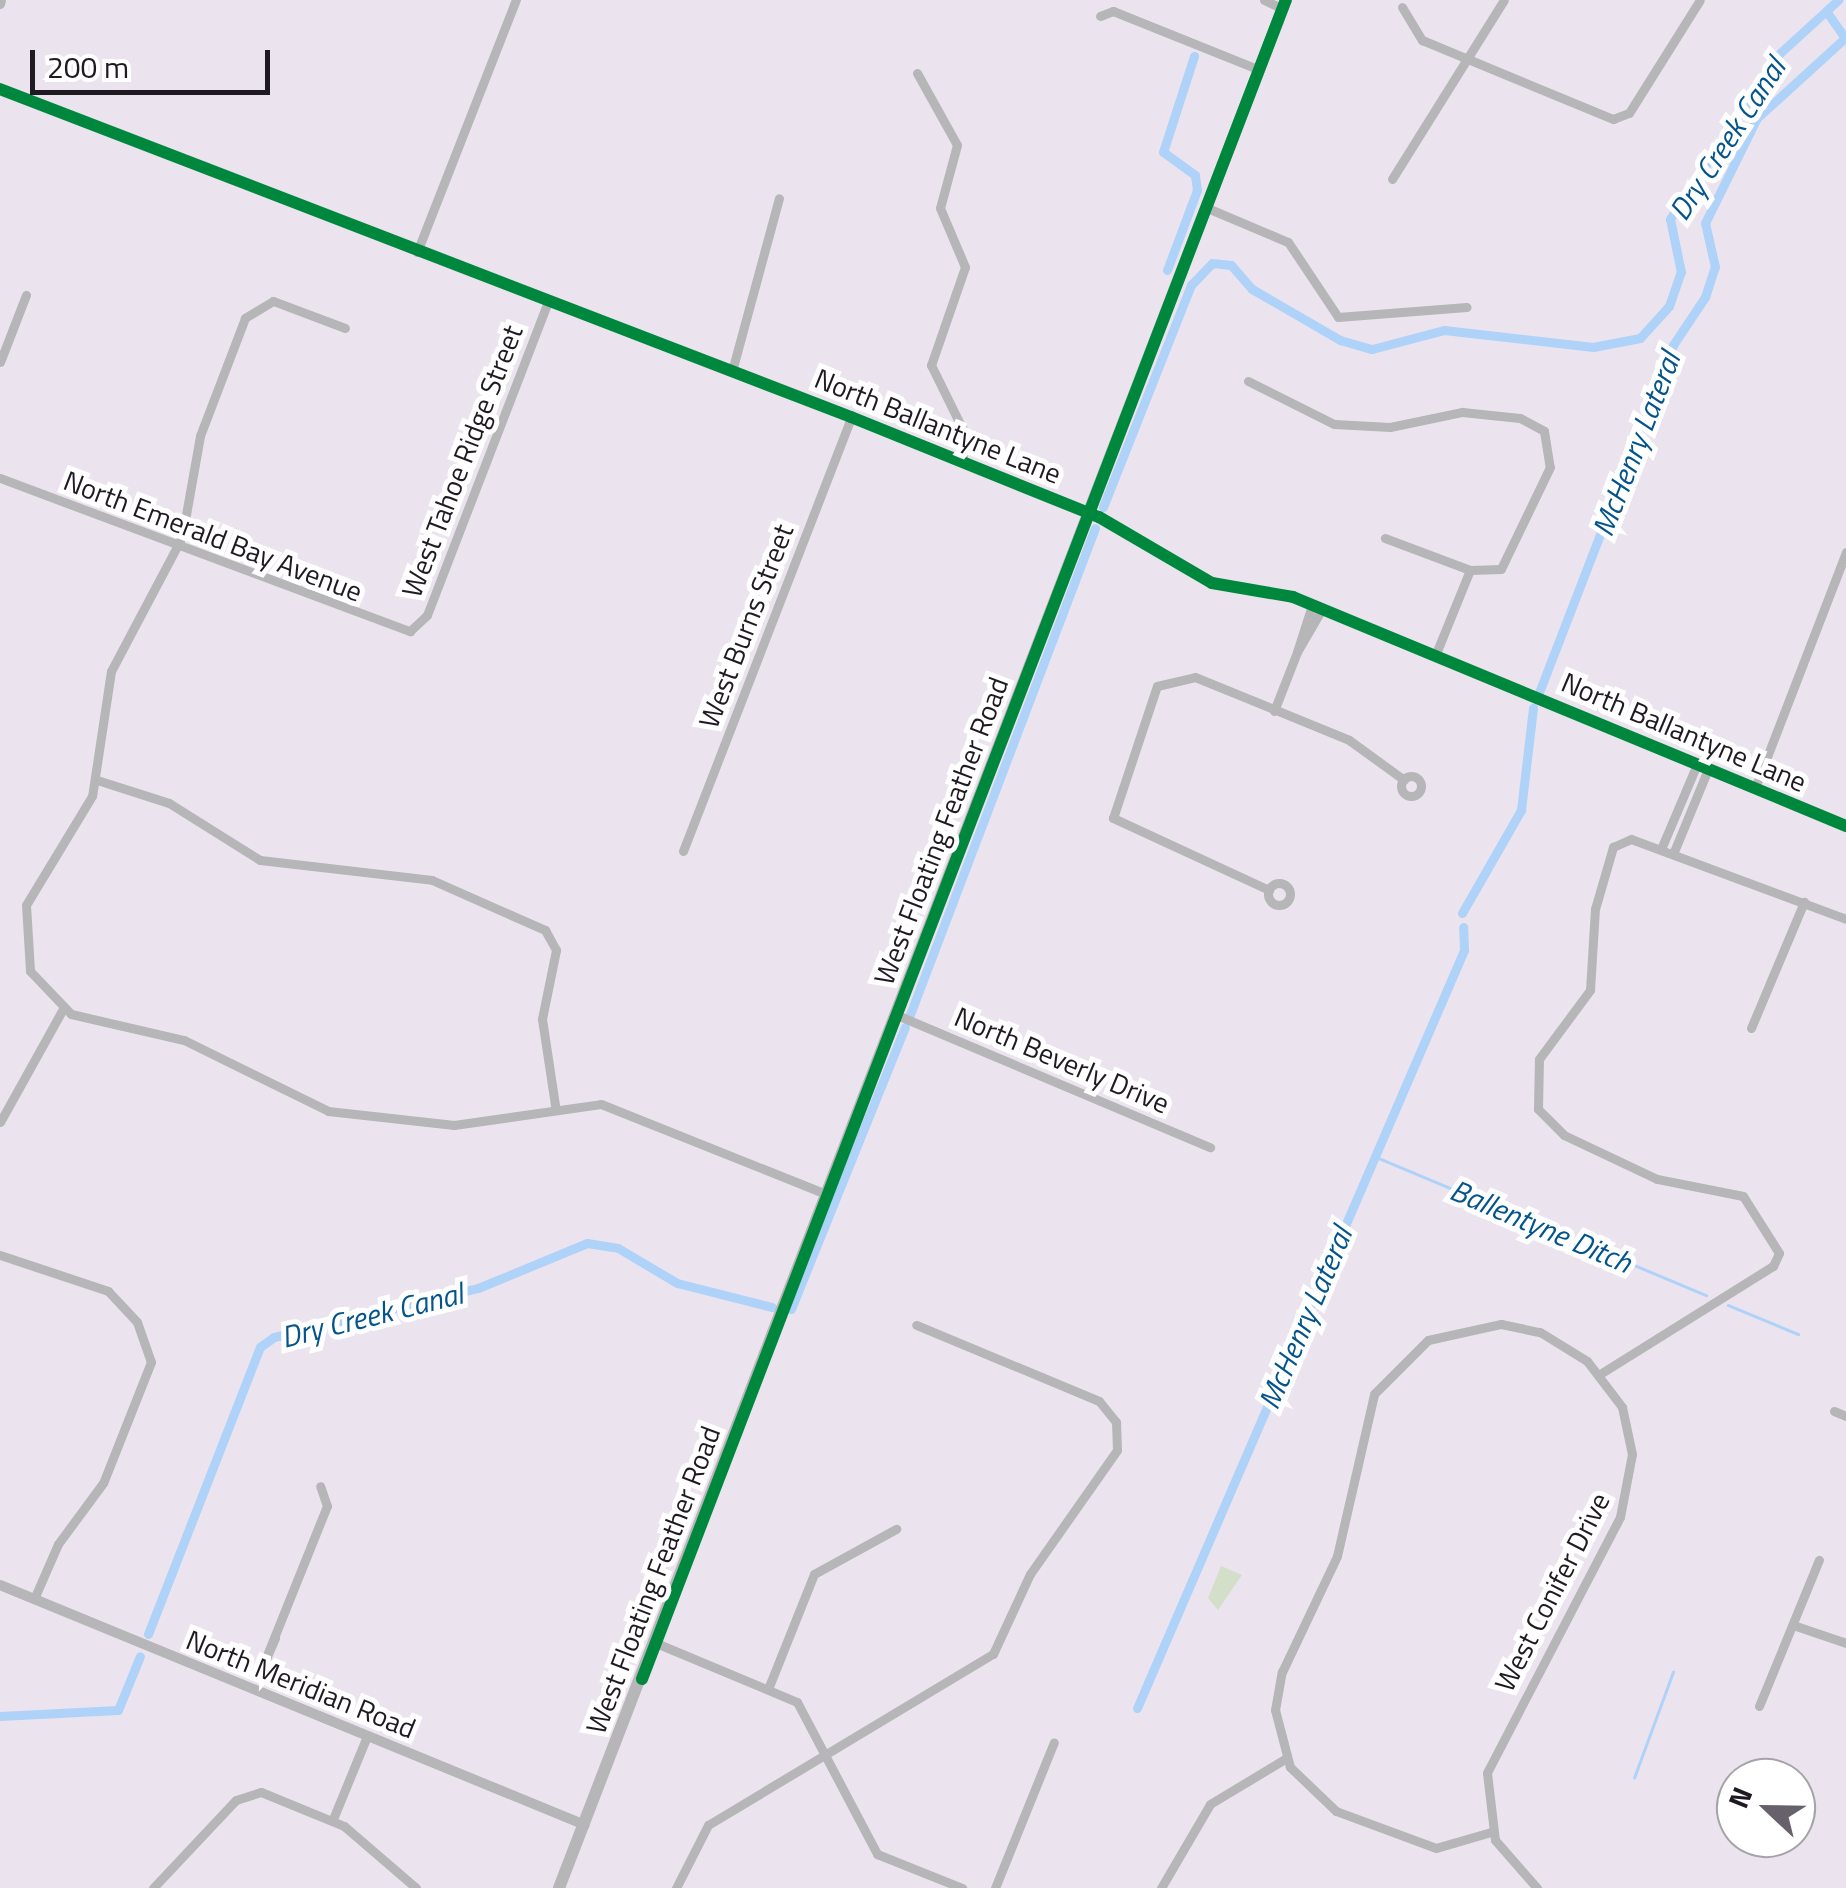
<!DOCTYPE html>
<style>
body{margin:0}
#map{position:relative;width:1846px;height:1888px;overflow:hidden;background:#ebe4ef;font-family:"Titillium Web",sans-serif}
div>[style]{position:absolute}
.green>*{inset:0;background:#d4dfca}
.stream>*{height:2.5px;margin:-1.25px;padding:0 1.25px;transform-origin:1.25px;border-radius:1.25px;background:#afd2f9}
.canal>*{height:9px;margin:-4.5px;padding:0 4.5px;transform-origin:4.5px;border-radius:4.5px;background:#afd2f9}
.minor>*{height:9px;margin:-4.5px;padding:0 4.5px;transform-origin:4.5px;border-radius:4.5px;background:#b6b5b8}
.minor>.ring{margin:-4.5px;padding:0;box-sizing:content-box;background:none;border:9px solid #b6b5b8;border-radius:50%}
.tertiary>*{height:10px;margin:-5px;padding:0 5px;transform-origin:5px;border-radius:5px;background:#b6b5b8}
.secondary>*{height:12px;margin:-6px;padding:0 6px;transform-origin:6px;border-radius:6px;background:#b6b5b8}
.cycleway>*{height:12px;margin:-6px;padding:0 6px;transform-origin:6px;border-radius:6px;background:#00873e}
span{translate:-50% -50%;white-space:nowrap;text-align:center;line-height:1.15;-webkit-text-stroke:10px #fff;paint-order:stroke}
.street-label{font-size:28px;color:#1f1a22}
.water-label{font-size:30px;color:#03548c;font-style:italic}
.north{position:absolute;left:1716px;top:1758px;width:100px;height:100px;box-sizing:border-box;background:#fff;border:2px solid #a5a3a7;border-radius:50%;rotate:292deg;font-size:28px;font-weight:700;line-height:40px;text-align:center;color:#1f1a22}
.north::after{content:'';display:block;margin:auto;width:35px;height:45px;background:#66616a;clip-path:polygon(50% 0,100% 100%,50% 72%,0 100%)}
.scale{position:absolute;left:30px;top:50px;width:240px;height:45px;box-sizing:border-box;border:5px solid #1f1a22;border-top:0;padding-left:12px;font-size:30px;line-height:35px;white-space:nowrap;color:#1f1a22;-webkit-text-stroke:8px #fff;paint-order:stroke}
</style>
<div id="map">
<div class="green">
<i style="clip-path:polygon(1221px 1566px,1242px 1575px,1218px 1610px,1208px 1598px)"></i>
</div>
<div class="stream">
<i style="left:1376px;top:1157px;width:358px;rotate:22.7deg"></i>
<i style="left:1728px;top:1305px;width:76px;rotate:22.5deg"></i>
<i style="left:1634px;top:1778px;width:113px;rotate:-69.8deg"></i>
</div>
<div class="canal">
<i style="left:1167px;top:270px;width:85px;rotate:-69.4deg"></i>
<i style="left:1197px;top:190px;width:15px;rotate:-98deg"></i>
<i style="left:1195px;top:175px;width:39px;rotate:-144deg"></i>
<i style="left:1163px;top:152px;width:101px;rotate:-72.1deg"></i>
<i style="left:1103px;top:507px;width:239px;rotate:-68.4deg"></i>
<i style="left:1191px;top:285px;width:30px;rotate:-46deg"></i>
<i style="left:1212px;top:263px;width:19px;rotate:6deg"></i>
<i style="left:1231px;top:265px;width:32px;rotate:49deg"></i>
<i style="left:1252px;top:289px;width:102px;rotate:30.1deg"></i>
<i style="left:1340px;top:340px;width:33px;rotate:16deg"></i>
<i style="left:1372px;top:349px;width:74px;rotate:-14.8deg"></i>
<i style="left:1444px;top:330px;width:150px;rotate:6.5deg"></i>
<i style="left:1593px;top:347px;width:48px;rotate:-10.8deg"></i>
<i style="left:1640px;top:338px;width:43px;rotate:-47.8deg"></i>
<i style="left:1669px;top:306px;width:36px;rotate:-71deg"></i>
<i style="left:1681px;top:272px;width:54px;rotate:-101.7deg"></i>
<i style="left:1670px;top:219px;width:199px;rotate:-56.5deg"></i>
<i style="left:1780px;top:53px;width:79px;rotate:-42.4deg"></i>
<i style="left:1538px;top:695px;width:375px;rotate:-68.9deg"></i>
<i style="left:1673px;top:345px;width:58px;rotate:-56.3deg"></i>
<i style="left:1705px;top:297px;width:32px;rotate:-72deg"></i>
<i style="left:1715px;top:267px;width:45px;rotate:-102.8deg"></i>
<i style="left:1705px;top:223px;width:117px;rotate:-63.7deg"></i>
<i style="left:1757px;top:118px;width:119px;rotate:-42.3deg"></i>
<i style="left:1845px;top:38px;width:33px;rotate:-125deg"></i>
<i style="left:1462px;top:913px;width:119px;rotate:-60.2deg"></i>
<i style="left:1521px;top:810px;width:103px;rotate:-83.3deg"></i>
<i style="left:909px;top:1017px;width:523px;rotate:-69.17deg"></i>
<i style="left:791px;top:1309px;width:304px;rotate:-68deg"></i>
<i style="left:148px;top:1634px;width:308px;rotate:-68.7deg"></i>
<i style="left:260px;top:1347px;width:17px;rotate:-36deg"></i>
<i style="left:274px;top:1337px;width:210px;rotate:-13.5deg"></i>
<i style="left:478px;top:1288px;width:118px;rotate:-22.4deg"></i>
<i style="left:587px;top:1243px;width:31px;rotate:9deg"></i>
<i style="left:618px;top:1248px;width:69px;rotate:30.7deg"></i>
<i style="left:677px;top:1283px;width:98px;rotate:14.2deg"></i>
<i style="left:1137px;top:1708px;width:826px;rotate:-66.66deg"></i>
<i style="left:1464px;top:950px;width:23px;rotate:-92deg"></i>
<i style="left:0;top:1716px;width:118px;rotate:-2.9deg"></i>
<i style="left:118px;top:1710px;width:58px;rotate:-67.8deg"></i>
</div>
<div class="minor">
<i style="left:1264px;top:0;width:21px;rotate:25deg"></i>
<i style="left:0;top:4px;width:4px;rotate:-76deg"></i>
<i style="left:1402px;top:7px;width:39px;rotate:59deg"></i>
<i style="left:1422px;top:40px;width:207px;rotate:22.5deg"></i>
<i style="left:1613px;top:119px;width:17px;rotate:-21deg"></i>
<i style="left:1629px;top:113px;width:133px;rotate:-57.9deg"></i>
<i style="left:1100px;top:16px;width:14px;rotate:-21deg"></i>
<i style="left:1113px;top:11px;width:158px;rotate:21.9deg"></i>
<i style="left:917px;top:73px;width:82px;rotate:60.9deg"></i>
<i style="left:957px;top:145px;width:65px;rotate:105.1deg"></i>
<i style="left:940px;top:208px;width:64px;rotate:67deg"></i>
<i style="left:965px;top:267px;width:104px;rotate:109.1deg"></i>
<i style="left:931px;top:365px;width:72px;rotate:63.8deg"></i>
<i style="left:963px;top:430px;width:32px;rotate:90deg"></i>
<i style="left:1392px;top:179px;width:211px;rotate:-58deg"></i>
<i style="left:1205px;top:207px;width:90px;rotate:22.9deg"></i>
<i style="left:1288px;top:242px;width:90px;rotate:56.3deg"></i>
<i style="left:1338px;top:317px;width:129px;rotate:-4.4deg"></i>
<i style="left:417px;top:252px;width:271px;rotate:-68.6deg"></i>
<i style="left:345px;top:328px;width:77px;rotate:-159.4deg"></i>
<i style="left:273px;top:301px;width:33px;rotate:149deg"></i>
<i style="left:245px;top:318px;width:126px;rotate:110.9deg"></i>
<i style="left:200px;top:436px;width:103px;rotate:100.1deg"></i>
<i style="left:182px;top:537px;width:152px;rotate:117.9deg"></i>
<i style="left:111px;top:671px;width:126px;rotate:98.6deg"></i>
<i style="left:92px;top:796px;width:127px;rotate:121.2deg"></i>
<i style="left:26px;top:905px;width:66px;rotate:86.5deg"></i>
<i style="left:30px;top:971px;width:59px;rotate:46.4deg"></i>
<i style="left:71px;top:1014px;width:116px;rotate:13deg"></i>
<i style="left:184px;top:1040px;width:161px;rotate:26.2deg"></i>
<i style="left:328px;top:1111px;width:127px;rotate:6.3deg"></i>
<i style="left:454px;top:1125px;width:148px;rotate:-8.1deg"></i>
<i style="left:601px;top:1104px;width:245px;rotate:21.8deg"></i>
<i style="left:0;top:362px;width:72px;rotate:-68.8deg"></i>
<i style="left:732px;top:371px;width:179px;rotate:-74.8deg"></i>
<i style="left:1248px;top:381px;width:96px;rotate:26.6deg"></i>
<i style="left:1334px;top:424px;width:56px;rotate:3.1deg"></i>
<i style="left:1390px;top:427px;width:74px;rotate:-11.8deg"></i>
<i style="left:1462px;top:412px;width:58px;rotate:5.9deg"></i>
<i style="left:1520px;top:418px;width:27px;rotate:28deg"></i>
<i style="left:1544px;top:431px;width:36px;rotate:81deg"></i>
<i style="left:1550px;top:467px;width:113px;rotate:115.7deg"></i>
<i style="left:1501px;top:569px;width:31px;rotate:178deg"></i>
<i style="left:1470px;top:570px;width:91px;rotate:-159.4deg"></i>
<i style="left:0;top:478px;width:438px;rotate:20.5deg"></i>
<i style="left:410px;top:631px;width:23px;rotate:-43deg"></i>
<i style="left:427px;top:615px;width:336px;rotate:-68.9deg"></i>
<i style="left:1312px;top:605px;width:49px;rotate:107.7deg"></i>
<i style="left:1297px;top:652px;width:50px;rotate:-59.8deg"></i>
<i style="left:1435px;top:656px;width:93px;rotate:-67.9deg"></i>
<i style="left:1274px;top:711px;width:63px;rotate:-68.7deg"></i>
<i class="ring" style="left:1401px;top:776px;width:11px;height:11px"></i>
<i style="left:97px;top:780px;width:76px;rotate:17.7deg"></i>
<i style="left:169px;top:803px;width:107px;rotate:32.1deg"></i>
<i style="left:260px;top:860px;width:173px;rotate:6.6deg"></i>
<i style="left:432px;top:880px;width:124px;rotate:23.9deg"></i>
<i style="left:545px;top:930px;width:23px;rotate:61deg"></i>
<i style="left:556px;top:950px;width:70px;rotate:101.5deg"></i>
<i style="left:542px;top:1019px;width:87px;rotate:81.4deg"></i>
<i style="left:1755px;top:788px;width:253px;rotate:-68.9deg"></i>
<i style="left:1661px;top:849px;width:92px;rotate:-67deg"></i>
<i style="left:683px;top:851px;width:465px;rotate:-68.8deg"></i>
<i style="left:1673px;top:854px;width:92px;rotate:-67.6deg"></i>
<i class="ring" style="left:1268px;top:883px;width:13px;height:13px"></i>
<i style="left:1269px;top:890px;width:172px;rotate:-155.2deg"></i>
<i style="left:1113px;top:818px;width:139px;rotate:-71.6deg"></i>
<i style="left:1157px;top:686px;width:39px;rotate:-13deg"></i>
<i style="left:1195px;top:677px;width:166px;rotate:22.2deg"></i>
<i style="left:1349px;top:740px;width:68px;rotate:36deg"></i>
<i style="left:897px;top:1015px;width:340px;rotate:22.9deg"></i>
<i style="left:1751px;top:1028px;width:137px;rotate:-67.2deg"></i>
<i style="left:0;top:1122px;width:129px;rotate:-60.9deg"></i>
<i style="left:0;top:1255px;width:114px;rotate:18.4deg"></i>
<i style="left:108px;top:1291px;width:42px;rotate:46.9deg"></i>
<i style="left:137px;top:1322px;width:42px;rotate:70.7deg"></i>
<i style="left:151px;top:1362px;width:130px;rotate:111.6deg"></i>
<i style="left:103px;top:1483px;width:76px;rotate:126.4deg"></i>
<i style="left:58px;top:1544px;width:60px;rotate:113.6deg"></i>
<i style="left:1600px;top:1374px;width:204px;rotate:-32deg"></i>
<i style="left:1773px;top:1266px;width:14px;rotate:-65deg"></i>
<i style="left:1779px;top:1253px;width:67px;rotate:-122.3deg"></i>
<i style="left:1743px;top:1196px;width:88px;rotate:-168.8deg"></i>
<i style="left:1657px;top:1179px;width:103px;rotate:-154.7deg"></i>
<i style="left:1564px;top:1135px;width:37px;rotate:-135deg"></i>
<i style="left:1538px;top:1109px;width:50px;rotate:-88.9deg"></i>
<i style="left:1539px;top:1059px;width:86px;rotate:-53.5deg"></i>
<i style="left:1590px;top:990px;width:81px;rotate:-86.5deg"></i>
<i style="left:1595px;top:909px;width:65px;rotate:-73.8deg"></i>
<i style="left:1613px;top:847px;width:20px;rotate:-24deg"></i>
<i style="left:1631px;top:839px;width:229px;rotate:20.4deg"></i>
<i style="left:1834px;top:1411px;width:13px;rotate:23deg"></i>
<i style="left:1793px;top:1625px;width:56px;rotate:18.8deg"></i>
<i style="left:275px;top:1638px;width:40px;rotate:113.4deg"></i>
<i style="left:259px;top:1675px;width:182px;rotate:-68.1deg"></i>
<i style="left:327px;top:1506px;width:21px;rotate:-109deg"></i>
<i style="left:656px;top:1643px;width:153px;rotate:22.7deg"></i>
<i style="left:797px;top:1702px;width:172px;rotate:62.2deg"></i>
<i style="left:877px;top:1854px;width:92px;rotate:21.8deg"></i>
<i style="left:768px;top:1689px;width:124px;rotate:-68.2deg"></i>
<i style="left:814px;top:1574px;width:94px;rotate:-28.8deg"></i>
<i style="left:1759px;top:1706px;width:158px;rotate:-67.7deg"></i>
<i style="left:333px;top:1819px;width:90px;rotate:-67.7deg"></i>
<i style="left:1491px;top:1832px;width:57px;rotate:163.8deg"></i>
<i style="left:1436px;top:1848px;width:107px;rotate:-159.7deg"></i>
<i style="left:1336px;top:1811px;width:64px;rotate:-136.3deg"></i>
<i style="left:1290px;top:1767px;width:59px;rotate:-104.7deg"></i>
<i style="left:1275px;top:1710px;width:39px;rotate:-80deg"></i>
<i style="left:1282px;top:1672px;width:128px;rotate:-64.6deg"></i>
<i style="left:1337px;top:1556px;width:166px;rotate:-77.1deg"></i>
<i style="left:1374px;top:1394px;width:76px;rotate:-45deg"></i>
<i style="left:1428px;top:1340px;width:75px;rotate:-12.4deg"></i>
<i style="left:1501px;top:1324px;width:40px;rotate:12deg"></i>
<i style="left:1540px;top:1332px;width:55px;rotate:31.7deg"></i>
<i style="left:1587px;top:1361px;width:58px;rotate:52.7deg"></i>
<i style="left:1622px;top:1407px;width:48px;rotate:78deg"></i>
<i style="left:1632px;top:1454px;width:64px;rotate:100.8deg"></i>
<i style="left:1620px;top:1517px;width:288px;rotate:117.5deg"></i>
<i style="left:1487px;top:1773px;width:67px;rotate:83.2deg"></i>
<i style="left:1495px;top:1840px;width:64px;rotate:48.8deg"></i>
<i style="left:153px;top:1888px;width:121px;rotate:-46.7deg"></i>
<i style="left:236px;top:1800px;width:26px;rotate:-18deg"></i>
<i style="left:261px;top:1792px;width:90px;rotate:22.3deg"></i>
<i style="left:344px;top:1826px;width:95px;rotate:40.7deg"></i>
<i style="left:676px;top:1888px;width:71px;rotate:-63.1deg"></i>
<i style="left:708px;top:1825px;width:332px;rotate:-31deg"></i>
<i style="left:993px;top:1654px;width:88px;rotate:-65.2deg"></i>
<i style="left:1030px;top:1574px;width:151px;rotate:-54.9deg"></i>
<i style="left:1117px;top:1450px;width:28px;rotate:-92deg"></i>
<i style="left:1116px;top:1422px;width:27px;rotate:-129deg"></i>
<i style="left:1099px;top:1401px;width:198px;rotate:-157.4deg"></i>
<i style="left:995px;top:1888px;width:157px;rotate:-68deg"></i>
<i style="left:1161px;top:1888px;width:97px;rotate:-59.7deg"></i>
<i style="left:1210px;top:1804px;width:87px;rotate:-31deg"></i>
</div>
<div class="tertiary">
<i style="left:0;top:89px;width:912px;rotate:21.08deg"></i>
<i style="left:851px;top:417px;width:267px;rotate:22deg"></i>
<i style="left:1099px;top:517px;width:131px;rotate:30.3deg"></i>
<i style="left:1212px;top:583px;width:82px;rotate:9.8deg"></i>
<i style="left:1293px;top:597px;width:599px;rotate:22.49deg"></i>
<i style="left:0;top:1585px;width:632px;rotate:22.31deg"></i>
</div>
<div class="secondary">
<i style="left:559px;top:1888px;width:2023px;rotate:-68.94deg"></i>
</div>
<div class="cycleway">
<i style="left:0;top:89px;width:912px;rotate:21.08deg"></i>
<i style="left:851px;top:417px;width:267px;rotate:22deg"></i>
<i style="left:1099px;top:517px;width:131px;rotate:30.3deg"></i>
<i style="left:1212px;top:583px;width:82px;rotate:9.8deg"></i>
<i style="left:1293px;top:597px;width:599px;rotate:22.49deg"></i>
<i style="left:642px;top:1679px;width:1798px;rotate:-69.02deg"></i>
</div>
<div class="street-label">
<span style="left:938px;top:426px;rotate:22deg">North Ballantyne Lane</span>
<span style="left:462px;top:461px;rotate:-69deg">West Tahoe Ridge Street</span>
<span style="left:213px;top:536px;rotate:21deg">North Emerald Bay Avenue</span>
<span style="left:746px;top:626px;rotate:-69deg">West Burns Street</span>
<span style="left:1684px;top:732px;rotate:23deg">North Ballantyne Lane</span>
<span style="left:941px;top:831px;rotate:-69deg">West Floating Feather Road</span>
<span style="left:1062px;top:1060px;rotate:23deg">North Beverly Drive</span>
<span style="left:653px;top:1580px;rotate:-69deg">West Floating Feather Road</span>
<span style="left:1552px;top:1592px;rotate:-63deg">West Conifer Drive</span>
<span style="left:301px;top:1684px;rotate:22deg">North Meridian Road</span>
</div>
<div class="water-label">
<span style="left:1727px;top:139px;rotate:-57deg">Dry Creek Canal</span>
<span style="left:1636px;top:444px;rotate:-69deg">McHenry Lateral</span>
<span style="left:1541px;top:1226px;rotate:23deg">Ballentyne Ditch</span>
<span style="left:372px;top:1315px;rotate:-14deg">Dry Creek Canal</span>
<span style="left:1305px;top:1318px;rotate:-67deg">McHenry Lateral</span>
</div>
<div class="north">N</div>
<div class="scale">200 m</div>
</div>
